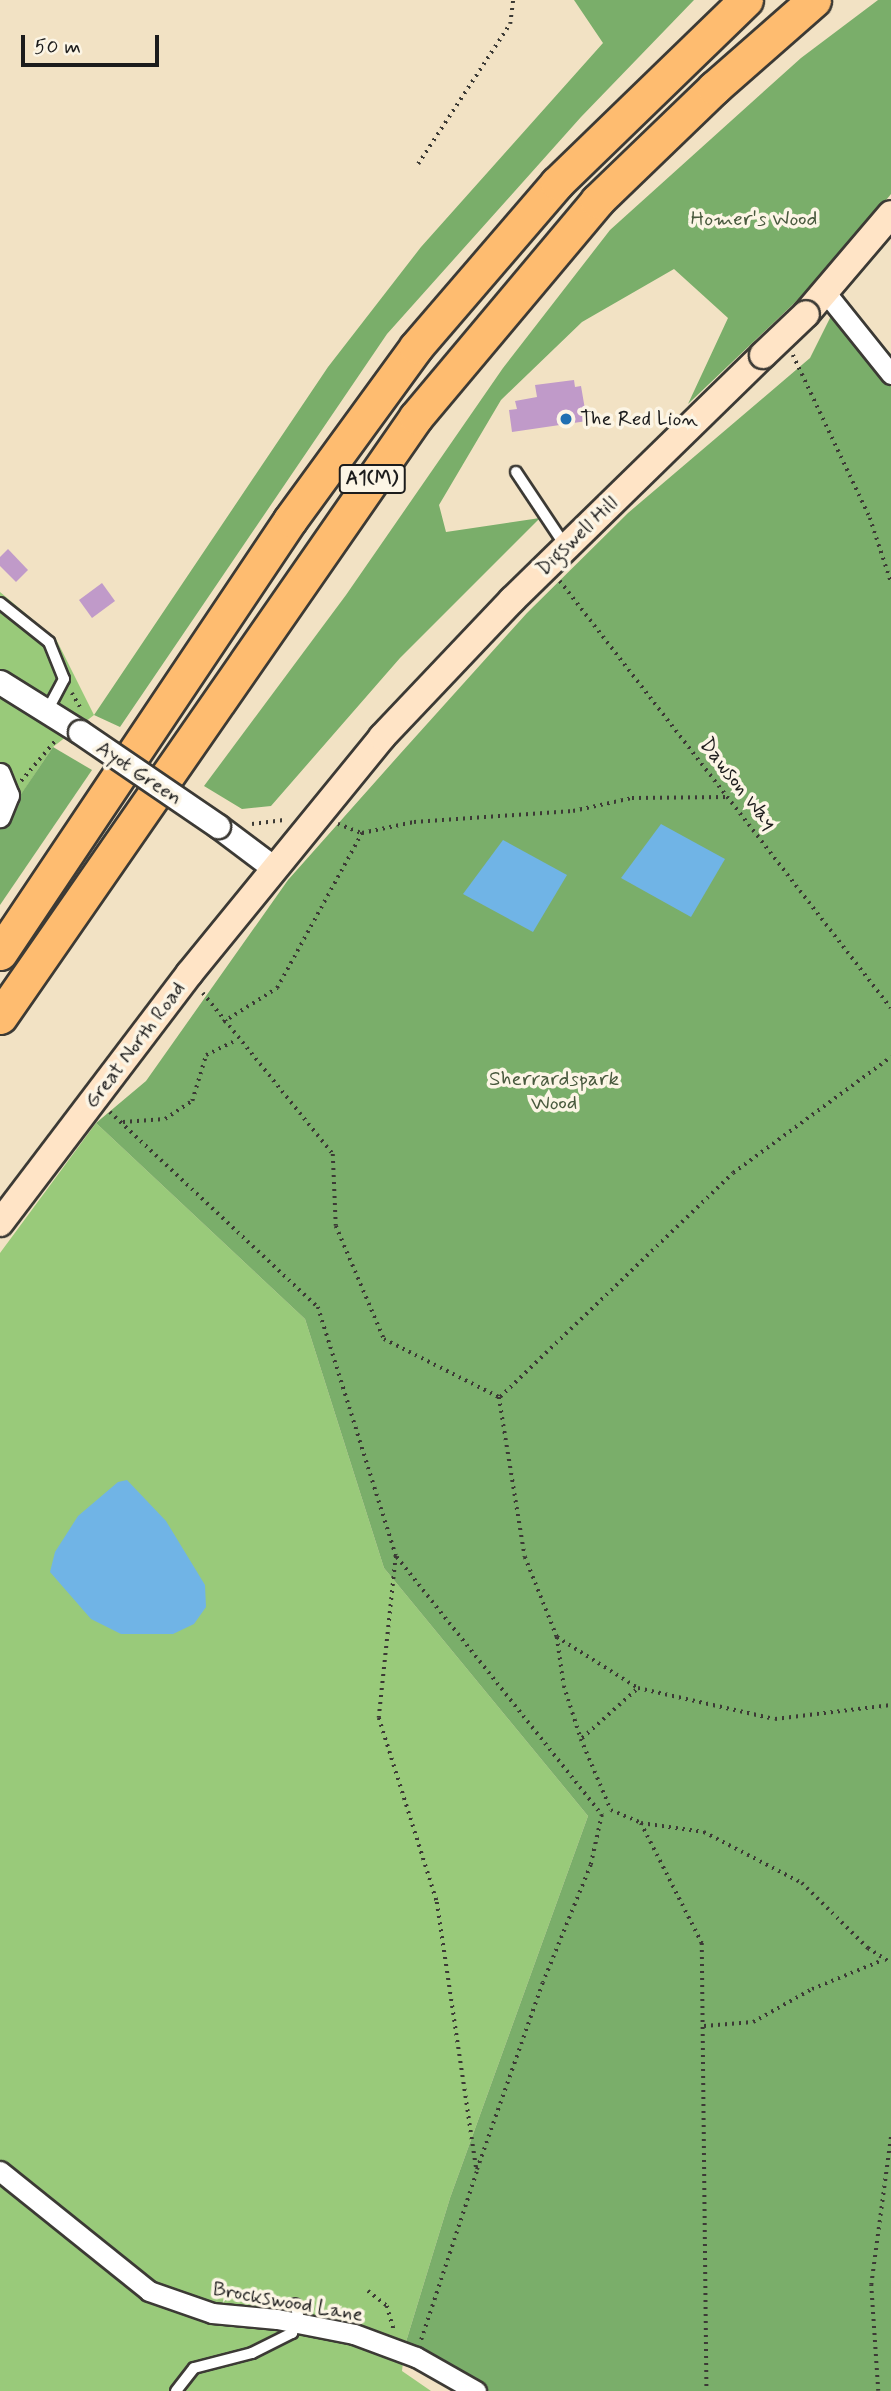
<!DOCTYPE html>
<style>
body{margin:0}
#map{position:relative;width:891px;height:2391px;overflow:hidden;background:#f2e2c4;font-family:Mynerve,sans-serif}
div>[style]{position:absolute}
.green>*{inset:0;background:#99ca7a}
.forest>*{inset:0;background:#7aae6a}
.water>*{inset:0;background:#70b4e6}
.building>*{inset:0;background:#c09ac9}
.path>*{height:3.5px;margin-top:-1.75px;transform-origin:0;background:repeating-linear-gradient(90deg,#3c3a35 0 2px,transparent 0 7px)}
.roads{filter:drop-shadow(2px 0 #3c3a35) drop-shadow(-2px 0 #3c3a35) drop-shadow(0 2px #3c3a35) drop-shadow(0 -2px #3c3a35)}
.service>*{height:10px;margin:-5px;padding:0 5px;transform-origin:5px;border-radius:5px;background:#fff}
.minor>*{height:19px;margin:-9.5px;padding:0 9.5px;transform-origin:9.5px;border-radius:9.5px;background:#fff}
.tertiary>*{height:23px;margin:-11.5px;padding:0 11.5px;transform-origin:11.5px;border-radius:11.5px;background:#fff}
.secondary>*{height:26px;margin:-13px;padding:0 13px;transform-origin:13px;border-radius:13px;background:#ffe4c6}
.motorway>*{height:33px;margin:-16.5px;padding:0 16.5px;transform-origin:16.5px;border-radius:16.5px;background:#febc70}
.bridges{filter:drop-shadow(2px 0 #3c3a35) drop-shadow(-2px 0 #3c3a35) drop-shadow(0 2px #3c3a35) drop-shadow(0 -2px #3c3a35)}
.tertiary-bridge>*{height:23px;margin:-11.5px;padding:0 11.5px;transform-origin:11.5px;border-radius:11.5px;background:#fff}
.secondary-bridge>*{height:26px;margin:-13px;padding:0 13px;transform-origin:13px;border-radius:13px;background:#ffe4c6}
.dots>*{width:19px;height:19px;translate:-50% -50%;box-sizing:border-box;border:4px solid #fcf5e5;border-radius:50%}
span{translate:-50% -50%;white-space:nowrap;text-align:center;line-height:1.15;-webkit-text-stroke:7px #fcf5e5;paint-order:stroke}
.shield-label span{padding:2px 5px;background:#fcf5e5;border:2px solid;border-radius:5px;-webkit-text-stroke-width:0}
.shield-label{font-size:19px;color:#1c1c1c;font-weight:700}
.park-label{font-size:21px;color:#48593d}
.poi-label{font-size:21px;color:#1c1c1c}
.left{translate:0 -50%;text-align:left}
.street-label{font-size:21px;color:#1c1c1c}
.scale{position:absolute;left:21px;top:35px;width:138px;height:32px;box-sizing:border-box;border:4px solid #1c1c1c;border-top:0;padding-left:9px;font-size:21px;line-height:24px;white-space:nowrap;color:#1c1c1c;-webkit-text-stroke:5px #fcf5e5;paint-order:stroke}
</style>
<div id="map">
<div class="green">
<i style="clip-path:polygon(0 592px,56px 639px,94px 715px,53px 747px,14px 805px,0 795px)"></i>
<i style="clip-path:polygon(96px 1123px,305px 1319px,384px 1568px,588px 1816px,450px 2198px,405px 2345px,402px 2371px,431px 2391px,0 2391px,0 1253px)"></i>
</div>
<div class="forest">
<i style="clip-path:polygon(574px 0,694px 0,581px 117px,387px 334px,120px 727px,94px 715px,328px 367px,421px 247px,603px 43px)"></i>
<i style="clip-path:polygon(878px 0,891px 0,891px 194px,827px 272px,688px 404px,728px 318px,674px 269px,582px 322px,501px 400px,439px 505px,446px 532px,540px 518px,400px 658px,271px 806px,242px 809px,204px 786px,346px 595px,503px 368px,610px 230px,801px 58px)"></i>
<i style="clip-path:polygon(838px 302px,891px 354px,891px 2391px,488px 2391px,405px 2345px,450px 2198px,588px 1816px,384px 1568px,305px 1319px,96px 1123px,146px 1081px,288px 880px,400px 754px,527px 613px,628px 513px,810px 358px)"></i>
<i style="clip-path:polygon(53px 747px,92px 770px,0 905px,0 825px)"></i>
</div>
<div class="water">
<i style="clip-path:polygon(661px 824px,725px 859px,691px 917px,621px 878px)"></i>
<i style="clip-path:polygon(503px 840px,567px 875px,533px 932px,463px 894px)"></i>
<i style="clip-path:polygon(127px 1480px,166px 1521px,205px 1585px,206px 1607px,194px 1624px,173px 1634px,121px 1634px,91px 1619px,50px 1572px,55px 1552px,78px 1516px,118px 1482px)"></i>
</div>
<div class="building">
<i style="clip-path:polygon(574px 380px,575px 387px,581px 386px,587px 421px,512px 432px,509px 410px,517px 409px,515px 401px,537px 397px,535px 385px)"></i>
<i style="clip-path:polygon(8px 549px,28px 570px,16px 582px,0 566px,0 557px)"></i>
<i style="clip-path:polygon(102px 583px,115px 601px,92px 618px,79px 600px)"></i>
</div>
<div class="path">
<i style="left:418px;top:164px;width:168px;rotate:-56.7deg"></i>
<i style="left:510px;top:24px;width:24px;rotate:-83deg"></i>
<i style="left:793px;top:355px;width:180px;rotate:64.7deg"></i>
<i style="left:870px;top:518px;width:67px;rotate:71.8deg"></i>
<i style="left:560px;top:581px;width:540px;rotate:52.22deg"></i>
<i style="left:72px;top:693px;width:16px;rotate:60deg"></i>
<i style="left:21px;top:781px;width:52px;rotate:-49.6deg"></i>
<i style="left:252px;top:824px;width:34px;rotate:-7deg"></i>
<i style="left:338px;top:824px;width:26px;rotate:21deg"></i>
<i style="left:203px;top:993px;width:207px;rotate:51.1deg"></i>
<i style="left:333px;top:1154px;width:72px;rotate:87.6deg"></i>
<i style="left:336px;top:1226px;width:123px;rotate:67deg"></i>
<i style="left:384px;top:1339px;width:129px;rotate:26.8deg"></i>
<i style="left:499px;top:1397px;width:162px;rotate:80.8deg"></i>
<i style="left:525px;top:1557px;width:86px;rotate:68.2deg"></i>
<i style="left:557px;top:1637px;width:49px;rotate:81.9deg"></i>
<i style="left:564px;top:1686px;width:56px;rotate:72.2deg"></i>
<i style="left:581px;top:1739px;width:77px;rotate:67.1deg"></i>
<i style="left:611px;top:1810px;width:33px;rotate:23deg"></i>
<i style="left:641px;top:1823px;width:135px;rotate:63.1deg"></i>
<i style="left:702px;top:1943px;width:448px;rotate:89.4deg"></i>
<i style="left:223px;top:1022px;width:64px;rotate:-32.2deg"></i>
<i style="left:277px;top:988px;width:177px;rotate:-61.3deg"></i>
<i style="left:362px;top:833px;width:53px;rotate:-11.9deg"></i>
<i style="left:414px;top:822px;width:159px;rotate:-4deg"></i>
<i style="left:573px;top:811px;width:60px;rotate:-12.4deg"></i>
<i style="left:632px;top:798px;width:97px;rotate:-0.6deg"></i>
<i style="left:110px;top:1112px;width:285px;rotate:43.2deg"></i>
<i style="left:318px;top:1307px;width:261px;rotate:72.6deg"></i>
<i style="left:396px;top:1556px;width:163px;rotate:96deg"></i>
<i style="left:379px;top:1718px;width:193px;rotate:72.5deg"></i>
<i style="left:437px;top:1902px;width:273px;rotate:81.6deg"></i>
<i style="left:477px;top:2172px;width:178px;rotate:108.3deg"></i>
<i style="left:123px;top:1122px;width:42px;rotate:-4.1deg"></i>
<i style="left:165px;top:1119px;width:32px;rotate:-34deg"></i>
<i style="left:192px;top:1101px;width:48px;rotate:-73.1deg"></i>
<i style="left:206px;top:1055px;width:34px;rotate:-26deg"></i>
<i style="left:500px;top:1397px;width:323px;rotate:-43.9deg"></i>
<i style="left:733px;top:1173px;width:196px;rotate:-36.3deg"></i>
<i style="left:397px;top:1557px;width:330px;rotate:51.5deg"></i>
<i style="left:602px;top:1815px;width:51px;rotate:102.4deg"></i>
<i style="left:591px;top:1865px;width:127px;rotate:112.1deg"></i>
<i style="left:543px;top:1983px;width:198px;rotate:109.4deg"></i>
<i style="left:557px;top:1637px;width:96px;rotate:32.2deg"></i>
<i style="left:638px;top:1688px;width:140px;rotate:12.8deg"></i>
<i style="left:775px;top:1719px;width:117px;rotate:-6.9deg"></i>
<i style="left:582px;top:1738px;width:75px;rotate:-41.8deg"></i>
<i style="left:641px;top:1823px;width:64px;rotate:8.1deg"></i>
<i style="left:704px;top:1832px;width:110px;rotate:27.5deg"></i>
<i style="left:802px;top:1883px;width:93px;rotate:44.6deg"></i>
<i style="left:868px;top:1948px;width:27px;rotate:33deg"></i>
<i style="left:704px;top:2026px;width:49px;rotate:-4.7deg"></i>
<i style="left:753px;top:2022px;width:68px;rotate:-29.2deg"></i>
<i style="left:812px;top:1989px;width:77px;rotate:-22.2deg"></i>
<i style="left:368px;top:2291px;width:24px;rotate:38deg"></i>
<i style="left:387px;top:2306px;width:25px;rotate:74deg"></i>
<i style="left:878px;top:2391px;width:106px;rotate:-93.8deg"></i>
<i style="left:871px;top:2285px;width:151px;rotate:-82.4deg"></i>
</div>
<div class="roads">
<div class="service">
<i style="left:516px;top:472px;width:90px;rotate:56.3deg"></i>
<i style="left:0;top:603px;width:63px;rotate:38.5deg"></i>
<i style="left:49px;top:642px;width:40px;rotate:68deg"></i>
<i style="left:64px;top:679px;width:36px;rotate:118deg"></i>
<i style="left:176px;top:2391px;width:29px;rotate:-52deg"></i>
<i style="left:194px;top:2368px;width:60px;rotate:-14.5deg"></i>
<i style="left:252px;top:2353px;width:45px;rotate:-26.6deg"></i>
<i style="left:292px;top:2333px;width:19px;rotate:-72deg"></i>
<i style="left:298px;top:2315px;width:11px;rotate:-105deg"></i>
</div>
<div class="minor">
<i style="left:826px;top:293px;width:104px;rotate:51.3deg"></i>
<i style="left:0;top:773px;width:24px;rotate:68deg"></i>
<i style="left:9px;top:795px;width:24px;rotate:112deg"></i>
<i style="left:0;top:2171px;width:191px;rotate:38.8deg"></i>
<i style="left:149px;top:2291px;width:67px;rotate:19.2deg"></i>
<i style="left:212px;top:2313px;width:65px;rotate:5.3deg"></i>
<i style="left:277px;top:2319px;width:78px;rotate:11deg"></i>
<i style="left:354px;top:2334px;width:66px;rotate:20.4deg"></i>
<i style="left:416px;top:2357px;width:69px;rotate:29.5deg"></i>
</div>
<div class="tertiary">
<i style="left:0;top:682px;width:94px;rotate:32deg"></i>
<i style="left:218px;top:826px;width:70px;rotate:36.9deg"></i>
</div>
<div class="secondary">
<i style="left:806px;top:314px;width:131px;rotate:-49.6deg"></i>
<i style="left:0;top:1223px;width:313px;rotate:-52.8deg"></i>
<i style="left:189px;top:974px;width:306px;rotate:-50.8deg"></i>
<i style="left:382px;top:737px;width:189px;rotate:-46.5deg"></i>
<i style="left:512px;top:600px;width:351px;rotate:-44.3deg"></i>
</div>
<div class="motorway">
<i style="left:0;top:953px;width:521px;rotate:-56.19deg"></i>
<i style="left:290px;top:520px;width:214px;rotate:-53.9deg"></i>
<i style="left:416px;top:347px;width:216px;rotate:-49.3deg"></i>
<i style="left:557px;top:183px;width:263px;rotate:-44.1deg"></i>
<i style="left:0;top:1017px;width:730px;rotate:-55.27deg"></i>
<i style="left:416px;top:417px;width:282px;rotate:-50deg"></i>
<i style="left:597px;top:201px;width:163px;rotate:-44deg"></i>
<i style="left:714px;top:88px;width:133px;rotate:-41.3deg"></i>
</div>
</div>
<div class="bridges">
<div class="tertiary-bridge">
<i style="left:80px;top:732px;width:167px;rotate:34.3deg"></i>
</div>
<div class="secondary-bridge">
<i style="left:763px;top:355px;width:59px;rotate:-43.6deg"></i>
</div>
</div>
<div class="dots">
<i style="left:566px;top:419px;background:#1f6fb2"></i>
</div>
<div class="shield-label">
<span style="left:372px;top:479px">A1(M)</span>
</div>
<div class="park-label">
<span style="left:754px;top:219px">Homer's Wood</span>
<span style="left:554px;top:1091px">Sherrardspark<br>Wood</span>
</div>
<div class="poi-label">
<span class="left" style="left:580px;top:419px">The Red Lion</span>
</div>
<div class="street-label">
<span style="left:577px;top:536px;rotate:-44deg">Digswell Hill</span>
<span style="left:139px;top:773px;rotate:34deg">Ayot Green</span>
<span style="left:738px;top:784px;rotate:52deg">Dawson Way</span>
<span style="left:135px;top:1045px;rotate:-53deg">Great North Road</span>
<span style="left:288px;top:2302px;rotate:10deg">Brockswood Lane</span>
</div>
<div class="scale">50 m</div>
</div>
